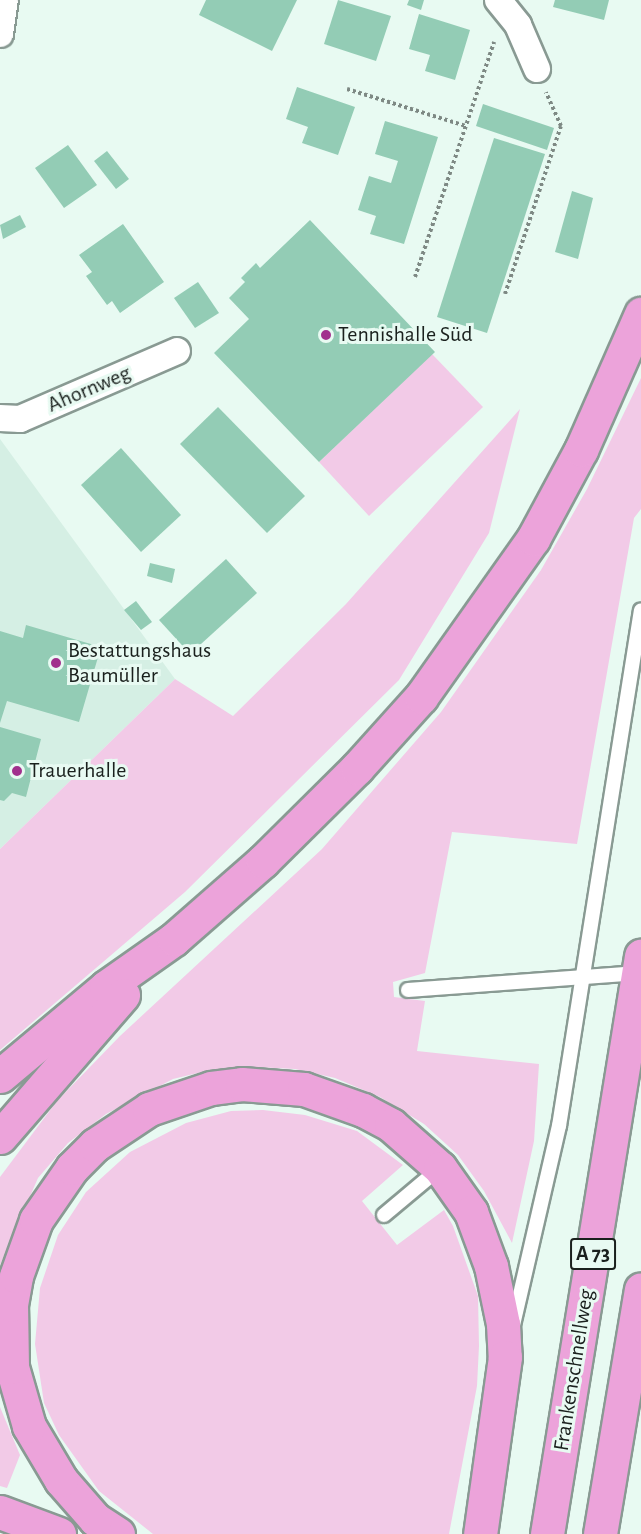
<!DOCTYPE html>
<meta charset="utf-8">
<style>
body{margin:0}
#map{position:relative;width:641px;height:1534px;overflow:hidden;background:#e8faf2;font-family:"Alegreya Sans",sans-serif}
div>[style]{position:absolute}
.built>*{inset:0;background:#d5efe4}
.green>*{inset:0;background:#f2cae7}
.building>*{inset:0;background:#93ccb5}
.path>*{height:4px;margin-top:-2px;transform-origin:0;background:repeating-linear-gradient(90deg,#7e8984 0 3px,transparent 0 6px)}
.roads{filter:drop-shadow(2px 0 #899a93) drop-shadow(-2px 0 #899a93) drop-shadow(0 2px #899a93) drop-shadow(0 -2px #899a93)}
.lane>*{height:14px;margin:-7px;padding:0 7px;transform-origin:7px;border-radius:7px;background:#fff}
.street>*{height:26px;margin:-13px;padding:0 13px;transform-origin:13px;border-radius:13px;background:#fff}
.highway>*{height:33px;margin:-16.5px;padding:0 16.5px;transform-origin:16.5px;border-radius:16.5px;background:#eca3da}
.dots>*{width:16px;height:16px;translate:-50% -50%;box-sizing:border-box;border:3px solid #e8faf2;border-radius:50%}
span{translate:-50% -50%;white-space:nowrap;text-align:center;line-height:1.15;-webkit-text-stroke:6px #e8faf2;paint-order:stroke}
.shield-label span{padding:2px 4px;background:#e8faf2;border:2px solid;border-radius:4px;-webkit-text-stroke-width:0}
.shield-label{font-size:21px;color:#1a201d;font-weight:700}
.poi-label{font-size:22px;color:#1a201d}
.left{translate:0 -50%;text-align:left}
.street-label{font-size:22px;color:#1a201d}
</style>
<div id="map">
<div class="built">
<i style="clip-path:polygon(0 439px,175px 679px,0 849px)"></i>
</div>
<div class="green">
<i style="clip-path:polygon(432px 354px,483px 407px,369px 516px,319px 462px)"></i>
<i style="clip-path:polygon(641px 378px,641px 509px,634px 518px,577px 844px,452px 832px,425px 973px,393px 982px,394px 997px,425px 1001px,417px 1051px,539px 1064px,534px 1141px,512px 1243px,484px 1191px,458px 1155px,424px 1124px,380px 1097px,335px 1078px,295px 1069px,255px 1067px,210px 1070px,173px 1079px,106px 1114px,68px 1143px,38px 1178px,0 1265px,0 1177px,57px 1101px,120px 1036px,322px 849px,441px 712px,541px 570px,587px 489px)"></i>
<i style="clip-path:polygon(520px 409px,489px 533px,399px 680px,185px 892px,0 1050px,0 849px,175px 679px,233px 716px,346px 604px)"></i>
<i style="clip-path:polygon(263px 1110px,305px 1115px,357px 1131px,403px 1165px,362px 1201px,397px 1245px,444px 1210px,453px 1226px,478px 1296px,479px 1346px,477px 1386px,449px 1534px,153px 1534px,99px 1491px,59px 1435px,44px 1403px,35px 1344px,40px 1288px,58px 1235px,86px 1192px,130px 1152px,186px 1123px,231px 1111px)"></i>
<i style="clip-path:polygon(0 1407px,20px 1455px,7px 1488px,0 1486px)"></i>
</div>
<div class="building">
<i style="clip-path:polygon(206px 0,297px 0,272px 51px,199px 15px)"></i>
<i style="clip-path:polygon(338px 0,391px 16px,376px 61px,324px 44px)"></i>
<i style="clip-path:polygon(409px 0,424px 0,421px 10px,407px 5px)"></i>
<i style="clip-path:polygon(555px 0,609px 0,604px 20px,553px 7px)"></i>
<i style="clip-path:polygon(419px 14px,470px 30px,455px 80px,425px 71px,430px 55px,409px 49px)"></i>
<i style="clip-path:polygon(297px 87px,355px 107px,338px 155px,302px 143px,308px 127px,286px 119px)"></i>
<i style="clip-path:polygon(483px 104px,554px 128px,547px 150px,476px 126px)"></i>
<i style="clip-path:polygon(385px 121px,438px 137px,404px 244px,370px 234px,376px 216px,358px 210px,369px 176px,391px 183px,398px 161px,375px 154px)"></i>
<i style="clip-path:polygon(494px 138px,545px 154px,487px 333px,437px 317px)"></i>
<i style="clip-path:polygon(68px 145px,97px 185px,64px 208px,35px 168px)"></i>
<i style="clip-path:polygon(107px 151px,129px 179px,116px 189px,94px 161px)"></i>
<i style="clip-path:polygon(572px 191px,593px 198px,578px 259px,555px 252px)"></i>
<i style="clip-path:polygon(20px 215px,26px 227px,3px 239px,0 225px)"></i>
<i style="clip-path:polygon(310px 220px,435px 352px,319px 462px,214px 353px,249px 319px,229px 298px,245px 282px,241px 278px,256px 263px,260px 268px)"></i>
<i style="clip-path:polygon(123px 224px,164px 282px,120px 313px,112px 301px,107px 305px,86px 276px,92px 272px,79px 255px)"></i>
<i style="clip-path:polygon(198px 282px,219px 313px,195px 328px,174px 298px)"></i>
<i style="clip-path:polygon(218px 407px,305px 496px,267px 533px,180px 444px)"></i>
<i style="clip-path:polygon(121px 448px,181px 515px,141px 552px,81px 485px)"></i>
<i style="clip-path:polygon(226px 559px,257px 593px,190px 654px,159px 620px)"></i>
<i style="clip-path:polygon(150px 563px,175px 569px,172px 583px,147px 576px)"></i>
<i style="clip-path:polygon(136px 601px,152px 622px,141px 630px,124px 610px)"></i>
<i style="clip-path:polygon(26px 625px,101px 647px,79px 722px,7px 701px,0 723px,0 631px,23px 638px)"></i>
<i style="clip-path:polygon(0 727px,41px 739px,26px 797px,12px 793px,4px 801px,0 800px)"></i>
</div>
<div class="path">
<i style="left:347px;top:89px;width:125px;rotate:17.3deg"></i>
<i style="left:415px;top:277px;width:248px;rotate:-71.4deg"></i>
<i style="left:505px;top:294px;width:177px;rotate:-71.6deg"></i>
<i style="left:561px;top:126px;width:37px;rotate:-114deg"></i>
</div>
<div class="roads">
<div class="lane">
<i style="left:408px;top:990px;width:231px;rotate:-4.2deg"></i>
<i style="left:384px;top:1215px;width:73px;rotate:-40deg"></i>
<i style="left:513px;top:1325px;width:204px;rotate:-77deg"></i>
<i style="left:559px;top:1126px;width:522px;rotate:-80.97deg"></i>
</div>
<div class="street">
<i style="left:498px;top:0;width:32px;rotate:51deg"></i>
<i style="left:518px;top:25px;width:48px;rotate:66.6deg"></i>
<i style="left:0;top:34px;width:34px;rotate:-82deg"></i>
<i style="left:0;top:418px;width:20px;rotate:3deg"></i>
<i style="left:20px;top:419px;width:171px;rotate:-23.4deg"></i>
</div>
<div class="highway">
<i style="left:0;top:1076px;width:138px;rotate:-40deg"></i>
<i style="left:106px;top:987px;width:83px;rotate:-35.2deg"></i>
<i style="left:174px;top:939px;width:118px;rotate:-41.2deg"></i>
<i style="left:263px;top:861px;width:132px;rotate:-44.7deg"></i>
<i style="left:357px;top:768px;width:96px;rotate:-48deg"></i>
<i style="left:421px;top:697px;width:194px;rotate:-54.7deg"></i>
<i style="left:533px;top:539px;width:101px;rotate:-61.7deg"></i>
<i style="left:581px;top:450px;width:149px;rotate:-66.2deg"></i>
<i style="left:0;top:1137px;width:188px;rotate:-49.1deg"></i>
<i style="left:0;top:1512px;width:63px;rotate:20.4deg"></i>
<i style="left:118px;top:1534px;width:27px;rotate:-147deg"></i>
<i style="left:95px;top:1519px;width:52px;rotate:-131.1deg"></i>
<i style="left:61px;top:1480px;width:63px;rotate:-120.7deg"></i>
<i style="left:29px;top:1426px;width:61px;rotate:-106.1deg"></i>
<i style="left:12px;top:1367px;width:62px;rotate:-90.9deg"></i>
<i style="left:11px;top:1305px;width:29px;rotate:-80deg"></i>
<i style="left:16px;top:1276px;width:59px;rotate:-70.3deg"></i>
<i style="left:36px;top:1220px;width:63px;rotate:-55.3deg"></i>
<i style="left:72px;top:1168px;width:33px;rotate:-45deg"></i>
<i style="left:95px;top:1145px;width:65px;rotate:-33.7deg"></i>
<i style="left:149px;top:1109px;width:65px;rotate:-18.7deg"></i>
<i style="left:211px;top:1088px;width:31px;rotate:-7deg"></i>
<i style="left:242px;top:1084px;width:62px;rotate:4.6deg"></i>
<i style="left:304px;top:1089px;width:63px;rotate:19.6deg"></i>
<i style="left:363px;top:1110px;width:32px;rotate:28deg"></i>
<i style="left:391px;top:1125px;width:65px;rotate:41.3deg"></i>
<i style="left:440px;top:1168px;width:54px;rotate:54.8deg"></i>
<i style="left:471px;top:1212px;width:58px;rotate:69.7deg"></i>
<i style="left:491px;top:1266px;width:59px;rotate:78.3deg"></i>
<i style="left:503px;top:1324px;width:33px;rotate:87deg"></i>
<i style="left:505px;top:1357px;width:179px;rotate:98deg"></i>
<i style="left:547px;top:1534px;width:586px;rotate:-80.76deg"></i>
<i style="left:600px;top:1534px;width:248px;rotate:-80.5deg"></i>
</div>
</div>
<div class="dots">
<i style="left:326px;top:335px;background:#a1308d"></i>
<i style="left:56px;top:663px;background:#a1308d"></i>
<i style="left:17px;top:771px;background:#a1308d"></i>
</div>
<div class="shield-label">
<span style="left:593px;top:1254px">A 73</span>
</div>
<div class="poi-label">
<span class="left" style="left:338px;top:335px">Tennishalle Süd</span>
<span class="left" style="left:68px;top:663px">Bestattungshaus<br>Baumüller</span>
<span class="left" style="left:29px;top:771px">Trauerhalle</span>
</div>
<div class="street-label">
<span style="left:89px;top:389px;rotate:-23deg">Ahornweg</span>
<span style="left:574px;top:1370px;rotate:-81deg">Frankenschnellweg</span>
</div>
</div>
